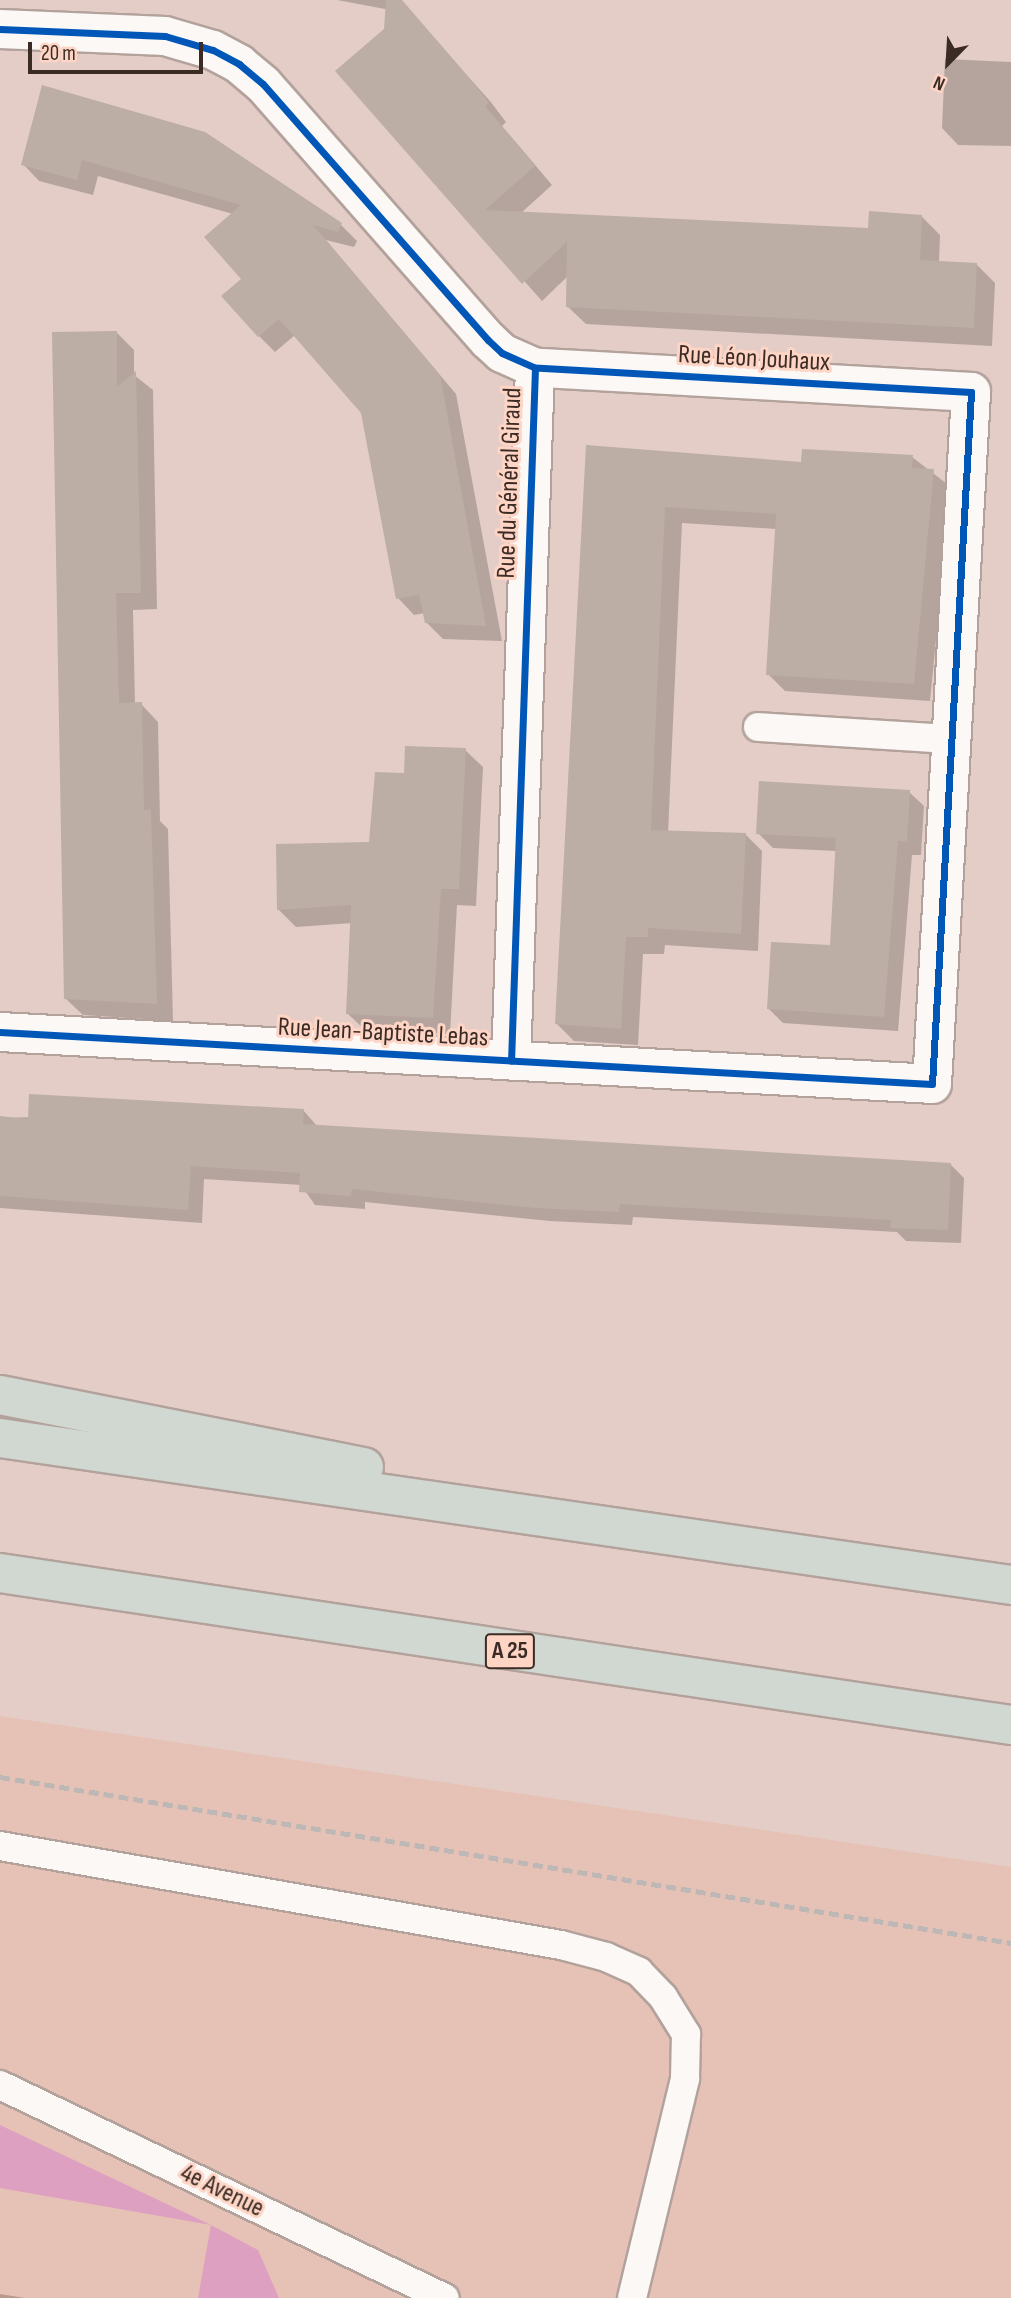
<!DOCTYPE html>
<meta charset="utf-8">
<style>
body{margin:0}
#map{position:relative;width:1011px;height:2298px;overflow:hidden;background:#e3cdc6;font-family:"Sofia Sans Condensed",sans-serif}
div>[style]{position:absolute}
.built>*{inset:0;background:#e6c1b5}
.green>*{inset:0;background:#dea0c0}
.shadow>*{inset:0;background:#0003}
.building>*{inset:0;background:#bcada5}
.roads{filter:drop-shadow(2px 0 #b3a29c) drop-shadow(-2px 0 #b3a29c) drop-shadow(0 2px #b3a29c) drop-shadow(0 -2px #b3a29c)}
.service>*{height:28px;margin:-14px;padding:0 14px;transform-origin:14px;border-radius:14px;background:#fbf8f6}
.minor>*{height:38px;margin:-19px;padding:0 19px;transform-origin:19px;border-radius:19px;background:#fbf8f6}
.motorway>*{height:38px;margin:-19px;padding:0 19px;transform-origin:19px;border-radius:19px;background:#d1d7d1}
.rail>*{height:5px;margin-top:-2.5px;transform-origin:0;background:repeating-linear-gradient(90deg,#bdb7b5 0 10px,transparent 0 15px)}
.cycleway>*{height:7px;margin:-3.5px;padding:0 3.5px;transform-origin:3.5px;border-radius:3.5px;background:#0057b8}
span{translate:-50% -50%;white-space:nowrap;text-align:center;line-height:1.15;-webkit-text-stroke:6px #fed4c5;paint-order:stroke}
.shield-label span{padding:2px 5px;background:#fed4c5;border:2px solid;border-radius:5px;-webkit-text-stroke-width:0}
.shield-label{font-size:24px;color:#3b2b25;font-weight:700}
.street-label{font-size:26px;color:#3b2b25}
.north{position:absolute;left:913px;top:28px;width:70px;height:70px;-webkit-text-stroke:5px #fed4c5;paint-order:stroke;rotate:204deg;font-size:19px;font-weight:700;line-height:28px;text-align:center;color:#3b2b25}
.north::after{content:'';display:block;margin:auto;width:24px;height:32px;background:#3b2b25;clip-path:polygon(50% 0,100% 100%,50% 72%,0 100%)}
.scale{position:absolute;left:28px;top:42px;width:175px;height:32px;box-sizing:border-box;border:4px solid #3b2b25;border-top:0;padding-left:9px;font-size:21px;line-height:24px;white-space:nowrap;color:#3b2b25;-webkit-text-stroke:5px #fed4c5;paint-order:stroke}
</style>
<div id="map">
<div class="built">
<i style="clip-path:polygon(0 1716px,1011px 1867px,1011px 2298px,0 2298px)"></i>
</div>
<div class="green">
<i style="clip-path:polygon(0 2125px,211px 2225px,258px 2250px,279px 2298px,198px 2298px,211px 2225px,0 2188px)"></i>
</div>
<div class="shadow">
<i style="clip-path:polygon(337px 0,402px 0,401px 12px)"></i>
<i style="clip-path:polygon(409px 11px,490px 101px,506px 122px,502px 126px,552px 185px,521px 213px,870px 230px,921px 216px,940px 235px,939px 262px,976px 264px,995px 283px,992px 346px,586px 324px,567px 306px,568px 276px,542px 301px,337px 71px)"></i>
<i style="clip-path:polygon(945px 59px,1011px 62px,1011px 146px,958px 145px,942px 128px)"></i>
<i style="clip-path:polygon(43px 87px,341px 225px,357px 241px,354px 247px,326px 240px,456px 394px,502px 641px,443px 639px,426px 622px,425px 613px,414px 615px,398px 598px,362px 412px,295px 335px,275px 352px,259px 336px,243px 279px,233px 214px,98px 176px,93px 195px,39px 181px,23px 164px)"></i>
<i style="clip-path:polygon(117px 333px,134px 350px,134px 375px,153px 390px,157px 609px,133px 610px,135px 704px,141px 704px,158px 722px,160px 821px,168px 829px,173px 1021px,83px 1015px,65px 998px)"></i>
<i style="clip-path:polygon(588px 447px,803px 464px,912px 457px,951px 487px,930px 701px,785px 691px,768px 674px,777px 529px,682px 523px,668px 833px,745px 834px,762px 851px,758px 951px,665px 945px,664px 954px,643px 954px,638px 1045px,574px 1041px,557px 1024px)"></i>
<i style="clip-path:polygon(465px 750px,483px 767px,476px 906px,457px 905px,450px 1034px,365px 1030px,347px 1013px,352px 923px,296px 927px,278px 909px,371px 844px,405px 775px)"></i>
<i style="clip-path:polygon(909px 792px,924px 806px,921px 855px,912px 855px,898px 1031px,783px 1023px,769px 1009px,831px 947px,837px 851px,773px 848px,758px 833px)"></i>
<i style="clip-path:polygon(303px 1110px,317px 1126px,950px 1164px,964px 1178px,961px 1243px,906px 1241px,897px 1232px,633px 1217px,632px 1225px,550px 1221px,365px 1202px,365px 1209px,315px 1205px,301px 1185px,204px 1179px,202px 1223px,0 1208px,0 1118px)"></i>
<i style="clip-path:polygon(0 2294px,25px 2298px,0 2298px)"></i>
</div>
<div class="building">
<i style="clip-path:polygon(386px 0,402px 0,472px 81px,489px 103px,485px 106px,535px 166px,485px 210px,868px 228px,869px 211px,922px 215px,920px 260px,977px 263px,974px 328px,566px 307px,567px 242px,522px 284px,335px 71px,384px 29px)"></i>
<i style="clip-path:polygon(42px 85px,205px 132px,342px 223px,338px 232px,313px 225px,440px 375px,486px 626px,425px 623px,419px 595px,396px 599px,361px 413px,279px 319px,258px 337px,221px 296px,241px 279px,204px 237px,241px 205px,82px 160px,77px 180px,21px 165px)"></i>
<i style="clip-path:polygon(117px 331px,117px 387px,136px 371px,141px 593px,116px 593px,119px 703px,142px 702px,144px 810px,151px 810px,157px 1004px,64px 999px,52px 332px)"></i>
<i style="clip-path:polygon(586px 445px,801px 462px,802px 449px,913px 455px,912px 468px,934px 469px,914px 684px,766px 675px,776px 514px,665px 507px,651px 830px,746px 833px,741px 934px,648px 928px,648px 937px,626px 937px,621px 1029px,555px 1024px)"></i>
<i style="clip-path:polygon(405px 746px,466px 748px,459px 889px,441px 889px,433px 1018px,346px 1014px,351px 905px,277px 910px,276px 844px,369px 842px,375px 772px,404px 773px)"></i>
<i style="clip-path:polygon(759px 781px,910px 790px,907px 842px,898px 841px,884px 1017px,767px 1009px,771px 942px,830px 945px,836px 838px,756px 834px)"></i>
<i style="clip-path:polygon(29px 1094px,304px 1109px,303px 1124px,951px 1163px,948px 1230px,890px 1228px,891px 1220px,620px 1204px,619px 1212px,535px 1208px,352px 1189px,351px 1196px,299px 1192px,300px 1173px,191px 1166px,188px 1210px,0 1196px,0 1116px,28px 1119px)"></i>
</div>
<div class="roads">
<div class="service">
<i style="left:758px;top:727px;width:193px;rotate:3.6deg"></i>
<i style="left:0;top:1846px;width:570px;rotate:10.01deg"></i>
<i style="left:561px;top:1945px;width:47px;rotate:14.9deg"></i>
<i style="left:606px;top:1957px;width:36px;rotate:24deg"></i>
<i style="left:639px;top:1972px;width:35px;rotate:46deg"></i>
<i style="left:663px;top:1997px;width:44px;rotate:58.1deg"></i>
<i style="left:686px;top:2034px;width:45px;rotate:91.3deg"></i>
<i style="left:685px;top:2079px;width:225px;rotate:103.6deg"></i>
<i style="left:0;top:2085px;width:493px;rotate:25.6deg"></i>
</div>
<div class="minor">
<i style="left:0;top:29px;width:165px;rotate:2.4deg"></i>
<i style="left:165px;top:36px;width:50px;rotate:16.3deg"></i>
<i style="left:213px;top:50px;width:30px;rotate:28deg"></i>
<i style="left:239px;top:64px;width:31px;rotate:40deg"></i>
<i style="left:263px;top:84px;width:341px;rotate:48.7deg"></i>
<i style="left:488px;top:340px;width:19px;rotate:43deg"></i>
<i style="left:502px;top:353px;width:36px;rotate:24deg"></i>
<i style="left:535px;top:368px;width:693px;rotate:91.98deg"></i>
<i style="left:0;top:1032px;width:933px;rotate:3.19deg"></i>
<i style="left:932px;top:1084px;width:693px;rotate:-86.77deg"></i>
<i style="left:971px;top:392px;width:437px;rotate:-176.8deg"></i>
</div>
<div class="motorway">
<i style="left:0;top:1395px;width:371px;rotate:11.2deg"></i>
<i style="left:0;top:1438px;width:1022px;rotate:8.27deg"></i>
<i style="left:0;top:1573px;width:1022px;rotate:8.55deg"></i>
</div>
</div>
<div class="rail">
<i style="left:0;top:1777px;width:1025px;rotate:9.32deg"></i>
</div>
<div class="cycleway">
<i style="left:0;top:29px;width:165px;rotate:2.4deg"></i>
<i style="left:165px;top:36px;width:50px;rotate:16.3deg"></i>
<i style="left:213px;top:50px;width:30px;rotate:28deg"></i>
<i style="left:239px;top:64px;width:31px;rotate:40deg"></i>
<i style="left:263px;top:84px;width:341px;rotate:48.7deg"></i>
<i style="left:488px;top:340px;width:19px;rotate:43deg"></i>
<i style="left:502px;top:353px;width:36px;rotate:24deg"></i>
<i style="left:535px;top:368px;width:693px;rotate:91.98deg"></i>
<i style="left:0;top:1032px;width:933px;rotate:3.19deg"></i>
<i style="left:932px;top:1084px;width:693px;rotate:-86.77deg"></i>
<i style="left:971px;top:392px;width:437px;rotate:-176.8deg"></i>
</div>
<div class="shield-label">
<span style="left:510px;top:1651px">A 25</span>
</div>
<div class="street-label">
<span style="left:754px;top:359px;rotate:3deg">Rue Léon Jouhaux</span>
<span style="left:510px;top:483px;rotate:-88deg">Rue du Général Giraud</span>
<span style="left:383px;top:1033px;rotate:3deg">Rue Jean-Baptiste Lebas</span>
<span style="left:222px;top:2191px;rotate:26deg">4e Avenue</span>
</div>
<div class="north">N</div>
<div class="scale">20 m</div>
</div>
